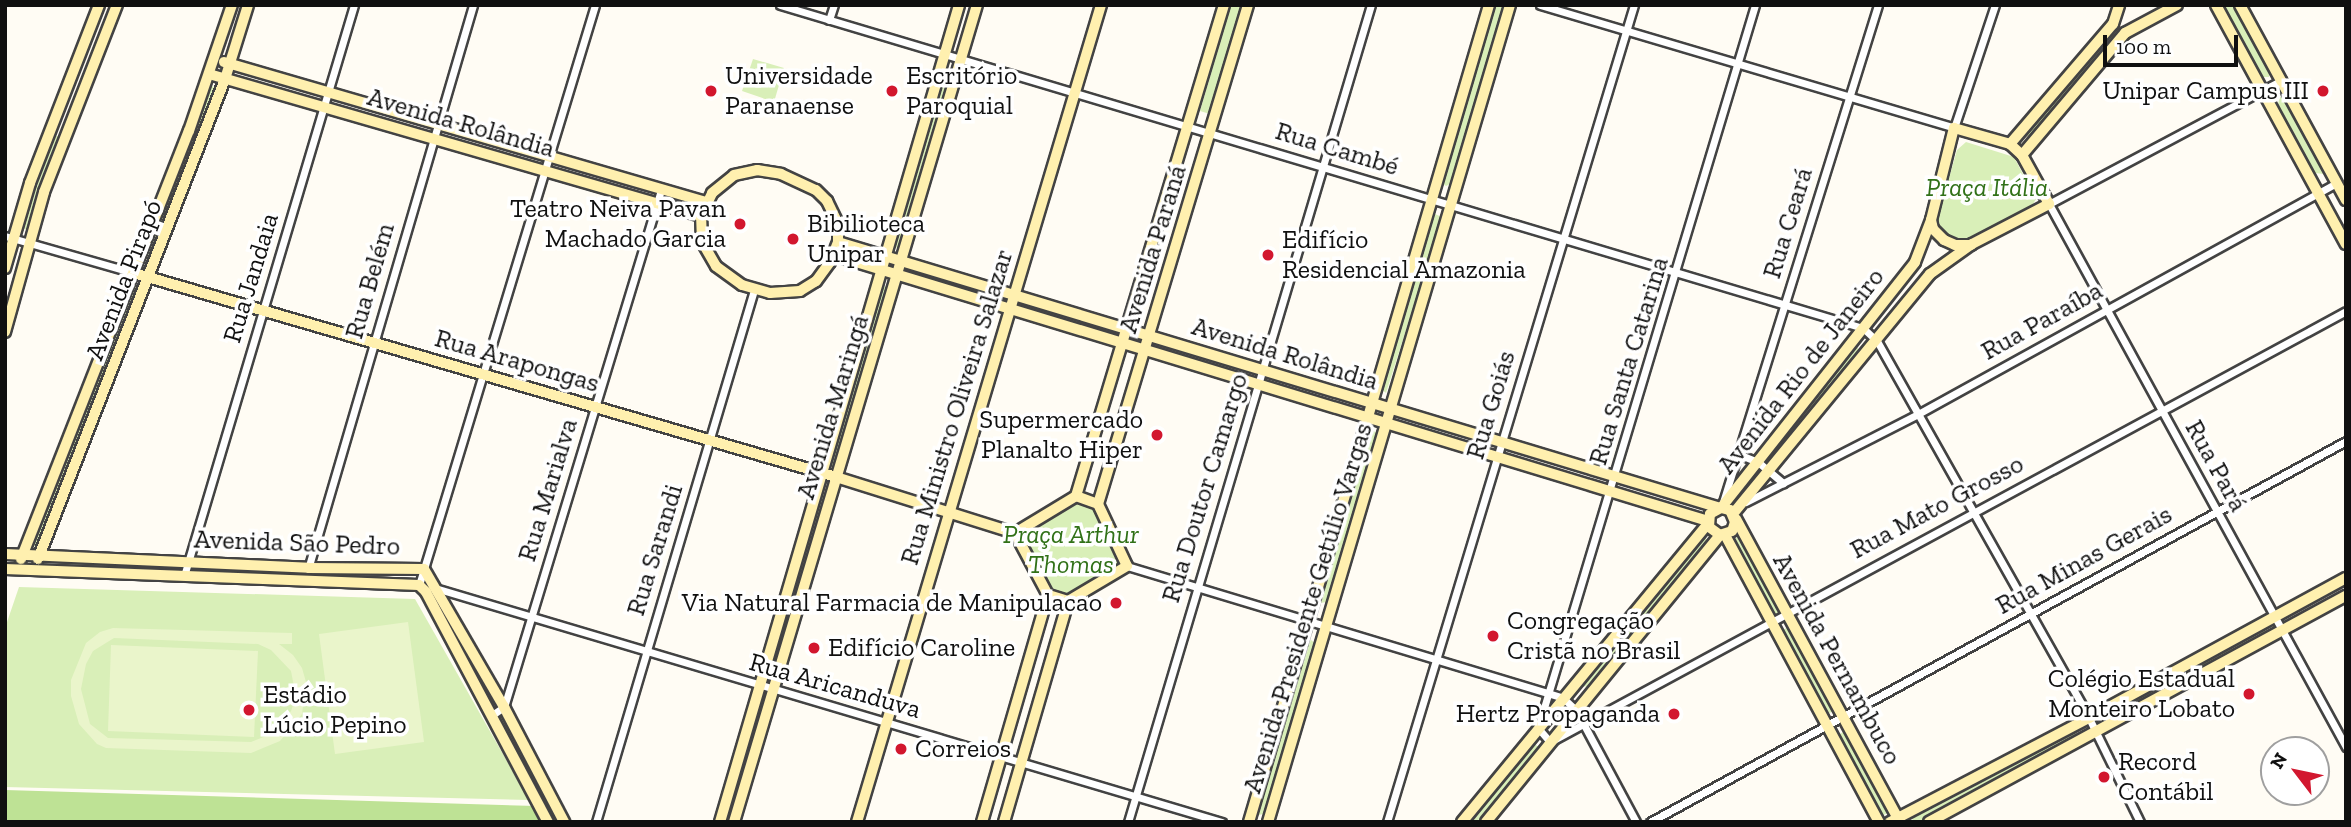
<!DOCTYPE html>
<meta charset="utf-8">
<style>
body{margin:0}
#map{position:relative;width:2351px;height:827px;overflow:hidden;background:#fffcf4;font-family:"Zilla Slab",serif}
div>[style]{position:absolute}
.green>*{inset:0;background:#d9efb8}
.forest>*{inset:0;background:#bee295}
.pitch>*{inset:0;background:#eaf5cb}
.roads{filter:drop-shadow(2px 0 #434343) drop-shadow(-2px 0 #434343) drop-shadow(0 2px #434343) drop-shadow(0 -2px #434343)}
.street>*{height:7px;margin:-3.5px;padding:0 3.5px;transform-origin:3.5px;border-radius:3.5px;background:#fff}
.secondary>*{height:10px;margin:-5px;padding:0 5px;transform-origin:5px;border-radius:5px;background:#fff0af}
.dots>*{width:19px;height:19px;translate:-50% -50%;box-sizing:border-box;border:4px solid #fff;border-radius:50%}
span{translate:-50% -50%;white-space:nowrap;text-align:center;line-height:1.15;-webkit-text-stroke:7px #fff;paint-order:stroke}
.poi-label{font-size:26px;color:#101010}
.left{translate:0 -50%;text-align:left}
.right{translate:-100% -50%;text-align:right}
.street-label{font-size:26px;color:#101010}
.park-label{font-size:26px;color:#317118;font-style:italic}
.frame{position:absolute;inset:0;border:7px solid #101010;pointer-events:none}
.north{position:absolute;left:2260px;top:736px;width:70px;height:70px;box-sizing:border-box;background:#fff;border:2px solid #9f9f9f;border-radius:50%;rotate:302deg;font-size:19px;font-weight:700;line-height:28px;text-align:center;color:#101010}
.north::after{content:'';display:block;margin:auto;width:24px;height:32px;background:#d2172f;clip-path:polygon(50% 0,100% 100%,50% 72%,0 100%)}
.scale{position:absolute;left:2103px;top:35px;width:135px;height:32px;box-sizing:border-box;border:4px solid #101010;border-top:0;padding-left:9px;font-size:21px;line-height:24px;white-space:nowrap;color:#101010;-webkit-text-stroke:5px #fff;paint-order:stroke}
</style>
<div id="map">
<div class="green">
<i style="clip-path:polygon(1231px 5px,1242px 5px,1210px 114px,1200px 111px)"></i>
<i style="clip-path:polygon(1494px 5px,1504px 7px,1450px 184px,1446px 186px,1441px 182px)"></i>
<i style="clip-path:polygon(2223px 5px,2235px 5px,2270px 73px,2269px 77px,2262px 77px)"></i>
<i style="clip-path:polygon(2109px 35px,2112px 41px,2032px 136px,2026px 136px,2024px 133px)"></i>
<i style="clip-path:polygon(753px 59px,784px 68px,774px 102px,742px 91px)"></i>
<i style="clip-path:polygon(946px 71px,953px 73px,902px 249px,894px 247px)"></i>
<i style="clip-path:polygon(211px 86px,218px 88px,153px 260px,147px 258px)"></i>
<i style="clip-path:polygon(2280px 97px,2285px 97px,2324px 174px,2315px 173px,2278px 104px)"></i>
<i style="clip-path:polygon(54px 135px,60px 137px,27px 230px,22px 228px)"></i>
<i style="clip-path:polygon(1966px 142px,2014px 157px,2036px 199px,2030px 209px,1967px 241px,1954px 241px,1940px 232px,1936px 223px,1957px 150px)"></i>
<i style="clip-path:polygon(1435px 214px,1442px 217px,1386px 393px,1381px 389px)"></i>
<i style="clip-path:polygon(880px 285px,887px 287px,833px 467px,826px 465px)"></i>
<i style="clip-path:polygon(134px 286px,137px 289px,39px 546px,35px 547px,33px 543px)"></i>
<i style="clip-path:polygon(1856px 346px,1861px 352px,1778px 454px,1775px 447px)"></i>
<i style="clip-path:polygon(1372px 430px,1377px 433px,1327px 602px,1320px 603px,1369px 432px)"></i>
<i style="clip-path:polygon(819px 492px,825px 494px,771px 675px,765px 673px)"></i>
<i style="clip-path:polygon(1076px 496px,1098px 504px,1127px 566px,1068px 601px,1048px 595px,1015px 533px)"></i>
<i style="clip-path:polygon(1741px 535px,1780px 610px,1775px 616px,1733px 540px)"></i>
<i style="clip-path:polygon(1705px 537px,1708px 542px,1588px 686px,1582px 687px,1581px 684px)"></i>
<i style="clip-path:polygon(19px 587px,415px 599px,529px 800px,5px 787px,5px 628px)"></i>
<i style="clip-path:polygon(2262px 626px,2266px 633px,2114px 717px,2110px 711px)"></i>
<i style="clip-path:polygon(1789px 627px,1834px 711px,1827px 714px,1782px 630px)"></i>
<i style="clip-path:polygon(1311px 640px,1316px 644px,1267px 813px,1259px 815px,1257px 811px,1307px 641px)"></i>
<i style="clip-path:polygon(2074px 730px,2078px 737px,1919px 822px,1914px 822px,1911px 817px)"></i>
<i style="clip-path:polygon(1845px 731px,1889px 812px,1882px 816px,1838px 735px)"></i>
<i style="clip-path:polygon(1531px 742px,1539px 747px,1478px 822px,1467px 822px)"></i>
</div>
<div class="forest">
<i style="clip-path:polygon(5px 790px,536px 806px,545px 822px,5px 822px)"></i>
</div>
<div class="pitch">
<i style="clip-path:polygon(408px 622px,424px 742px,335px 754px,319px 634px)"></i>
<i style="clip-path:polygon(evenodd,113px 628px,292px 633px,292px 644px,279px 644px,293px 655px,302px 668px,306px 682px,302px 714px,280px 741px,251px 753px,106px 748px,97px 744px,79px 724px,71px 696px,71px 680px,86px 643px,100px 632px,113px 628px,114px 638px,258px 644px,271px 650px,291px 671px,296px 697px,291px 711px,274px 733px,251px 742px,108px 738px,90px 724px,81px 689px,86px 664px,93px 651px,114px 638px)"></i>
<i style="clip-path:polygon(111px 645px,258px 651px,254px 737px,108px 731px)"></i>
</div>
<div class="roads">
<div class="street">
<i style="left:780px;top:5px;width:1130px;rotate:16.61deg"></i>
<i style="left:1863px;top:328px;width:19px;rotate:43deg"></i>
<i style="left:1877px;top:341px;width:433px;rotate:60.6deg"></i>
<i style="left:2089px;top:718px;width:116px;rotate:63.9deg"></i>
<i style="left:1540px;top:5px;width:432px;rotate:16.5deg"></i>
<i style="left:1954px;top:128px;width:130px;rotate:-71.6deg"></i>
<i style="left:1755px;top:5px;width:755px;rotate:106.71deg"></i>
<i style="left:1538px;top:728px;width:18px;rotate:49deg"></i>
<i style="left:1550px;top:742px;width:905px;rotate:-28.43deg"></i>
<i style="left:829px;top:20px;width:16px;rotate:-72deg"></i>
<i style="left:2282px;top:80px;width:264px;rotate:152deg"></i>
<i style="left:2049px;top:204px;width:619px;rotate:61.32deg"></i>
<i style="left:5px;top:236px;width:134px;rotate:16deg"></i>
<i style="left:1738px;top:454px;width:22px;rotate:22deg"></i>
<i style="left:1758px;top:462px;width:33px;rotate:40deg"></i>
<i style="left:1723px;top:502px;width:521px;rotate:-72.68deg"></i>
<i style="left:1746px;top:502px;width:193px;rotate:-27.1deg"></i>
<i style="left:1918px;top:414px;width:478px;rotate:-28.9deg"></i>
<i style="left:1127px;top:566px;width:456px;rotate:16.8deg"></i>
<i style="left:1563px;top:698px;width:18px;rotate:43deg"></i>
<i style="left:1576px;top:710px;width:127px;rotate:61.8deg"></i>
<i style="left:308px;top:569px;width:588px;rotate:-73.69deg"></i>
<i style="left:184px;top:576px;width:596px;rotate:-73.42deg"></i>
<i style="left:419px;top:585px;width:606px;rotate:-73.12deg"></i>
<i style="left:435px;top:588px;width:821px;rotate:16.56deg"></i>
<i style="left:492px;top:715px;width:14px;rotate:-34deg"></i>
<i style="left:504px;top:707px;width:540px;rotate:-73.11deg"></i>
<i style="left:596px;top:822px;width:555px;rotate:-73.46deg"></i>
<i style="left:1128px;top:822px;width:852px;rotate:-73.44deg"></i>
<i style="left:1387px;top:822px;width:854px;rotate:-73.18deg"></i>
<i style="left:1650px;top:822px;width:793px;rotate:-28.7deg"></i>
</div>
<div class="secondary">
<i style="left:2216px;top:5px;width:272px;rotate:61.5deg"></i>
<i style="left:2240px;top:5px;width:222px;rotate:61.5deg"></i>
<i style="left:224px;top:62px;width:502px;rotate:16.2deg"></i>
<i style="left:209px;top:74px;width:512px;rotate:16.1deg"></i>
<i style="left:2010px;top:144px;width:158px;rotate:-49.4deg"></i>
<i style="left:2113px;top:24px;width:20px;rotate:-72deg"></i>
<i style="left:2022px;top:155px;width:160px;rotate:-49.8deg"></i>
<i style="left:2125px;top:33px;width:59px;rotate:-28.3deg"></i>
<i style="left:757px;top:170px;width:24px;rotate:9deg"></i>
<i style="left:781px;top:174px;width:38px;rotate:25deg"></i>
<i style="left:816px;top:190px;width:16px;rotate:45deg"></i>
<i style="left:827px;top:201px;width:25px;rotate:64deg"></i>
<i style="left:838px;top:224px;width:18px;rotate:90deg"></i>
<i style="left:838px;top:242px;width:22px;rotate:112deg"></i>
<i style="left:830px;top:262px;width:24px;rotate:126deg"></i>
<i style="left:816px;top:281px;width:19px;rotate:148deg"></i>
<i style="left:800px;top:291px;width:30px;rotate:176deg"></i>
<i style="left:770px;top:293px;width:29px;rotate:-164deg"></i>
<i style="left:742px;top:285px;width:32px;rotate:-144deg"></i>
<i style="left:716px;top:266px;width:28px;rotate:-120deg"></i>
<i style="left:702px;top:242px;width:26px;rotate:-92deg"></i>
<i style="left:701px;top:216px;width:25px;rotate:-64deg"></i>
<i style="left:712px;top:193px;width:28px;rotate:-39deg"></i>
<i style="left:734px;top:175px;width:24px;rotate:-12deg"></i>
<i style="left:1931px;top:220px;width:9px;rotate:77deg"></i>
<i style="left:1933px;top:229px;width:16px;rotate:45deg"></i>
<i style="left:1944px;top:240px;width:12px;rotate:24deg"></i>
<i style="left:1955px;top:245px;width:16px"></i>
<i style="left:838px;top:242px;width:921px;rotate:16.78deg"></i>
<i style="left:833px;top:255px;width:915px;rotate:16.91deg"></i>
<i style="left:5px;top:268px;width:89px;rotate:-73.6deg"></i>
<i style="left:30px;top:183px;width:191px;rotate:-68.8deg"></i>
<i style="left:134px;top:273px;width:731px;rotate:16.2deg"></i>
<i style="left:836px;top:477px;width:188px;rotate:17.4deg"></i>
<i style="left:5px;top:332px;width:145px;rotate:-74.4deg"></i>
<i style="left:44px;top:192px;width:201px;rotate:-68.7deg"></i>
<i style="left:1076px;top:496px;width:513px;rotate:-73.23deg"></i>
<i style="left:1076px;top:496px;width:23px;rotate:20deg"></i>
<i style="left:1098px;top:504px;width:68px;rotate:64.9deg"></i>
<i style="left:1127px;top:566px;width:69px;rotate:149.3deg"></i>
<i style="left:1068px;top:601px;width:21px;rotate:-163deg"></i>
<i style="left:1048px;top:595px;width:70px;rotate:-118deg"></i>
<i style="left:1015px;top:533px;width:71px;rotate:-31.2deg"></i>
<i style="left:1098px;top:504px;width:521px;rotate:-73.27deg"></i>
<i style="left:1721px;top:508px;width:9px;rotate:13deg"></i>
<i style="left:1730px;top:510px;width:13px;rotate:67deg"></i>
<i style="left:1735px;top:522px;width:9px;rotate:108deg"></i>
<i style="left:1732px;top:531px;width:13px;rotate:162deg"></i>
<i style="left:1720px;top:535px;width:14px;rotate:-144deg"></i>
<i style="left:1709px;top:527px;width:13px;rotate:-86deg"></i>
<i style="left:1710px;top:514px;width:13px;rotate:-29deg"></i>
<i style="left:1721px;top:508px;width:313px;rotate:-51.7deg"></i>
<i style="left:1915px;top:262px;width:45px;rotate:-69.1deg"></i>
<i style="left:1931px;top:220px;width:95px;rotate:-76deg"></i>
<i style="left:1954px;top:128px;width:58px;rotate:15.9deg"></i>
<i style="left:2010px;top:144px;width:16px;rotate:43deg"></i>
<i style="left:2022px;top:155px;width:56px;rotate:61.1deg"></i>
<i style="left:2049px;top:204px;width:87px;rotate:152.5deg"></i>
<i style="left:1972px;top:244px;width:52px;rotate:144.5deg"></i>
<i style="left:1930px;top:274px;width:310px;rotate:129.4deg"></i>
<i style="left:1736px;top:519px;width:345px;rotate:61.6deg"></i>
<i style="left:1725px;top:535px;width:326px;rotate:61.8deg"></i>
<i style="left:5px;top:554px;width:304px;rotate:2.6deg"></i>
<i style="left:309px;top:568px;width:115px;rotate:0.5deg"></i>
<i style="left:424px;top:569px;width:160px;rotate:59.9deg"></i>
<i style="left:504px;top:707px;width:130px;rotate:62.4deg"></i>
<i style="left:21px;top:559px;width:460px;rotate:-68.6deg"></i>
<i style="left:189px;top:131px;width:133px;rotate:-71.2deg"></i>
<i style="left:38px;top:559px;width:515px;rotate:-68.71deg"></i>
<i style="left:225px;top:79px;width:77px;rotate:-72.7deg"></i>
<i style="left:5px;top:569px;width:414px;rotate:2.2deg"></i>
<i style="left:419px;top:585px;width:10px;rotate:45deg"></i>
<i style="left:426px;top:592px;width:260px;rotate:62.1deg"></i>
<i style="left:720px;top:822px;width:851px;rotate:-73.69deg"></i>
<i style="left:734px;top:822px;width:852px;rotate:-73.44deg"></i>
<i style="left:857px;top:822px;width:853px;rotate:-73.37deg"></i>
<i style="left:982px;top:822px;width:236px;rotate:-73.8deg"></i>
<i style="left:1004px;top:822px;width:230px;rotate:-73.8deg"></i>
<i style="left:1249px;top:822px;width:852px;rotate:-73.63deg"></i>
<i style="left:1268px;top:822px;width:852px;rotate:-73.5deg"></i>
<i style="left:1462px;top:822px;width:386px;rotate:-50.5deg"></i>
<i style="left:1486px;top:822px;width:370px;rotate:-50.8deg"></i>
<i style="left:1890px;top:822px;width:225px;rotate:-27.6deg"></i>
<i style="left:2089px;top:718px;width:293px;rotate:-28.6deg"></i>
<i style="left:1929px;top:822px;width:474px;rotate:-28.5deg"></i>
</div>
</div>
<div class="dots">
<i style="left:711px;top:91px;background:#d2172f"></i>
<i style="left:892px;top:91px;background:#d2172f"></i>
<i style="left:2323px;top:91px;background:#d2172f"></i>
<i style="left:740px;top:224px;background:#d2172f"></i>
<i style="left:793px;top:239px;background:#d2172f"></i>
<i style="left:1268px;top:255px;background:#d2172f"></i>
<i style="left:1157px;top:435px;background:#d2172f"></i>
<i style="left:1116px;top:603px;background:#d2172f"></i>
<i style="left:1493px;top:636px;background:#d2172f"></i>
<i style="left:814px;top:648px;background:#d2172f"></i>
<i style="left:2249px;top:694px;background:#d2172f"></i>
<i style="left:249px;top:710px;background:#d2172f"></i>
<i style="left:1674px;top:714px;background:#d2172f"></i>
<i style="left:901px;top:749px;background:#d2172f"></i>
<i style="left:2104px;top:777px;background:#d2172f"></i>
</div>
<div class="poi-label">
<span class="left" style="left:725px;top:91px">Universidade<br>Paranaense</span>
<span class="left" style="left:906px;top:91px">Escritório<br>Paroquial</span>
<span class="right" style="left:2309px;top:91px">Unipar Campus III</span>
<span class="right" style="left:726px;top:224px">Teatro Neiva Pavan<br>Machado Garcia</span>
<span class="left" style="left:807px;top:239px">Bibilioteca<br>Unipar</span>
<span class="left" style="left:1282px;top:255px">Edifício<br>Residencial Amazonia</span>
<span class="right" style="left:1143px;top:435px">Supermercado<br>Planalto Hiper</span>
<span class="right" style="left:1102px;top:603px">Via Natural Farmacia de Manipulacao</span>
<span class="left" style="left:1507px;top:636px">Congregação<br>Cristã no Brasil</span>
<span class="left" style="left:828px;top:648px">Edifício Caroline</span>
<span class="right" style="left:2235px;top:694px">Colégio Estadual<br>Monteiro Lobato</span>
<span class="left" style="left:263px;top:710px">Estádio<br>Lúcio Pepino</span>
<span class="right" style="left:1660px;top:714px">Hertz Propaganda</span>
<span class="left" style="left:915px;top:749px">Correios</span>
<span class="left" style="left:2118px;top:777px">Record<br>Contábil</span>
</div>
<div class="street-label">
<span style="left:461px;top:123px;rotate:16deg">Avenida Rolândia</span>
<span style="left:1337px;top:149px;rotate:17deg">Rua Cambé</span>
<span style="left:1788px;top:223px;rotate:-73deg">Rua Ceará</span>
<span style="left:1153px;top:249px;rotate:-73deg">Avenida Paraná</span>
<span style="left:251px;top:278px;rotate:-73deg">Rua Jandaia</span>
<span style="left:124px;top:280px;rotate:-69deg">Avenida Pirapó</span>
<span style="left:370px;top:281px;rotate:-74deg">Rua Belém</span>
<span style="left:2042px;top:321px;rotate:-29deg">Rua Paraíba</span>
<span style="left:1285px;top:354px;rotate:17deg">Avenida Rolândia</span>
<span style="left:517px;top:361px;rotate:16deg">Rua Arapongas</span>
<span style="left:1629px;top:361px;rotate:-73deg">Rua Santa Catarina</span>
<span style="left:1801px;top:371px;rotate:-52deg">Avenida Rio de Janeiro</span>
<span style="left:1491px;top:405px;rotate:-73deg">Rua Goiás</span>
<span style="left:833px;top:407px;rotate:-73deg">Avenida Maringá</span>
<span style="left:957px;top:407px;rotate:-73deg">Rua Ministro Oliveira Salazar</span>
<span style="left:2216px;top:466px;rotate:61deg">Rua Pará</span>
<span style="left:1205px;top:488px;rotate:-73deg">Rua Doutor Camargo</span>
<span style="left:548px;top:490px;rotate:-73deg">Rua Marialva</span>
<span style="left:1937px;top:507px;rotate:-28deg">Rua Mato Grosso</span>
<span style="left:297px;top:543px;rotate:2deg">Avenida São Pedro</span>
<span style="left:655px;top:550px;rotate:-73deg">Rua Sarandi</span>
<span style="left:2084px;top:560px;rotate:-29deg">Rua Minas Gerais</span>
<span style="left:1308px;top:608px;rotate:-73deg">Avenida Presidente Getúlio Vargas</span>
<span style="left:1837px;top:659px;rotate:61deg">Avenida Pernambuco</span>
<span style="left:835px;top:686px;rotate:16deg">Rua Aricanduva</span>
</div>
<div class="park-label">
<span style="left:1987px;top:188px">Praça Itália</span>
<span style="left:1071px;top:550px">Praça Arthur<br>Thomas</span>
</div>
<div class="frame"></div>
<div class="north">N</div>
<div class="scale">100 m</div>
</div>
